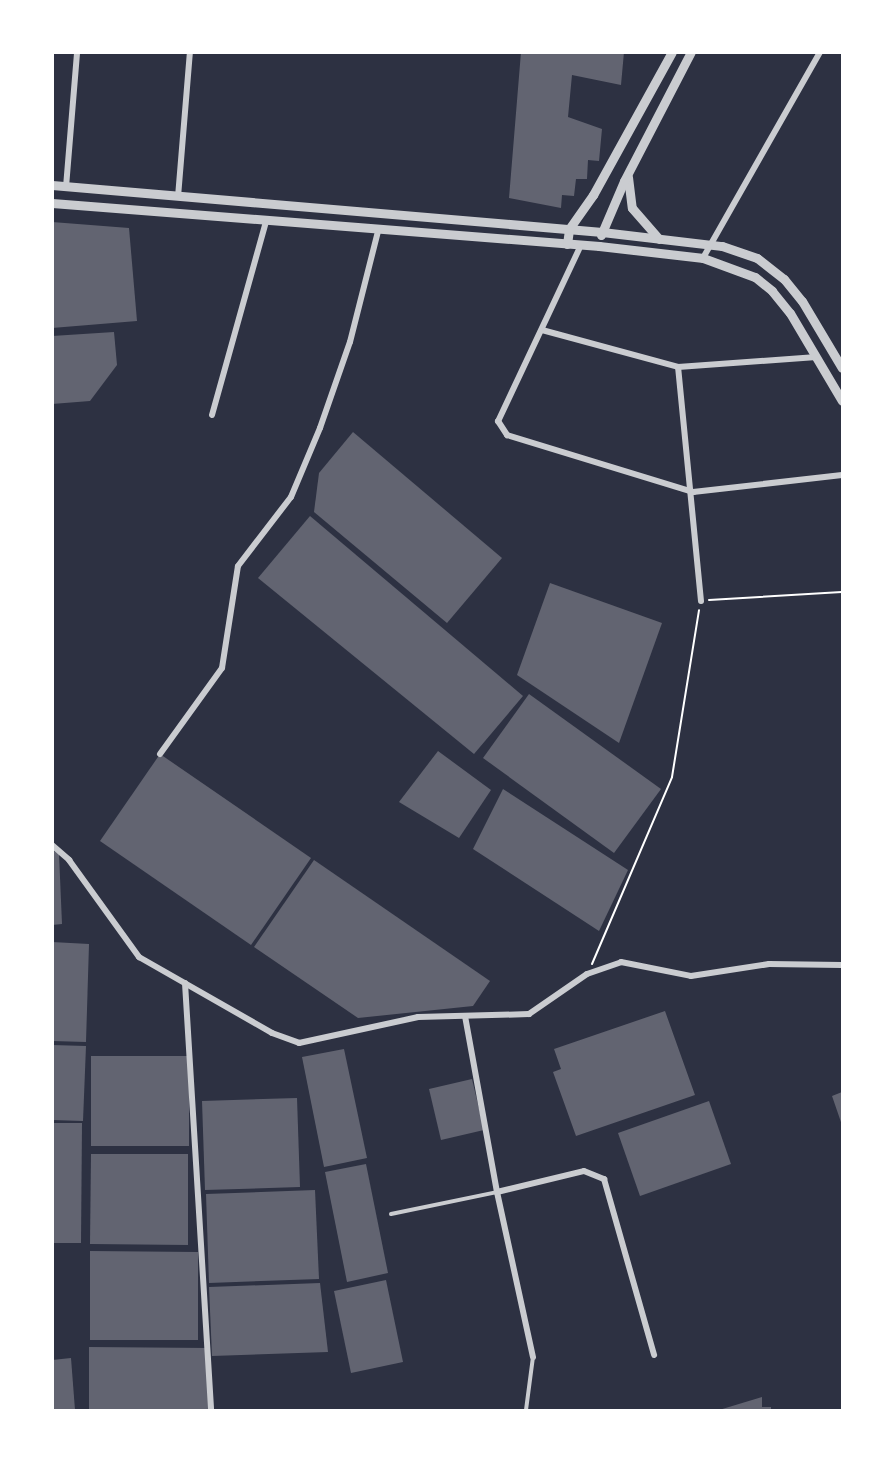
<!DOCTYPE html>
<style>
body{margin:0}
#map{position:relative;width:895px;height:1463px;overflow:hidden;background:#2d3142;font-family:"IBM Plex Serif",serif}
div>[style]{position:absolute}
.building>*{inset:0;background:#626471}
.path>*{height:2px;margin:-1px;padding:0 1px;transform-origin:1px;border-radius:1px;background:#fff}
.service>*{height:4px;margin:-2px;padding:0 2px;transform-origin:2px;border-radius:2px;background:#caccd0}
.minor>*{height:6px;margin:-3px;padding:0 3px;transform-origin:3px;border-radius:3px;background:#caccd0}
.tertiary>*{height:9px;margin:-4.5px;padding:0 4.5px;transform-origin:4.5px;border-radius:4.5px;background:#caccd0}
span{translate:-50% -50%;white-space:nowrap;text-align:center;line-height:1.15;-webkit-text-stroke:6px #fff;paint-order:stroke}
.frame{position:absolute;inset:0;border:54px solid #fff;pointer-events:none}
</style>
<div id="map">
<div class="building">
<i style="clip-path:polygon(521px 52px,624px 52px,621px 85px,572px 75px,568px 117px,602px 129px,599px 161px,588px 160px,587px 179px,576px 179px,574px 196px,562px 195px,561px 208px,509px 198px)"></i>
<i style="clip-path:polygon(52px 222px,129px 228px,137px 321px,52px 328px)"></i>
<i style="clip-path:polygon(114px 332px,117px 365px,90px 401px,52px 404px,52px 336px)"></i>
<i style="clip-path:polygon(353px 432px,502px 558px,447px 623px,314px 512px,319px 473px)"></i>
<i style="clip-path:polygon(310px 516px,523px 696px,474px 754px,258px 578px)"></i>
<i style="clip-path:polygon(550px 583px,662px 623px,619px 743px,517px 675px)"></i>
<i style="clip-path:polygon(529px 694px,661px 789px,614px 853px,483px 758px)"></i>
<i style="clip-path:polygon(438px 751px,491px 790px,459px 838px,399px 802px)"></i>
<i style="clip-path:polygon(160px 754px,311px 858px,251px 945px,100px 841px)"></i>
<i style="clip-path:polygon(503px 789px,628px 870px,599px 931px,473px 849px)"></i>
<i style="clip-path:polygon(52px 850px,59px 854px,62px 924px,52px 925px)"></i>
<i style="clip-path:polygon(314px 860px,490px 981px,473px 1006px,358px 1018px,254px 947px)"></i>
<i style="clip-path:polygon(52px 942px,89px 944px,86px 1042px,52px 1041px)"></i>
<i style="clip-path:polygon(665px 1011px,695px 1095px,576px 1136px,553px 1072px,561px 1069px,554px 1049px)"></i>
<i style="clip-path:polygon(52px 1045px,86px 1046px,83px 1121px,52px 1120px)"></i>
<i style="clip-path:polygon(344px 1049px,367px 1158px,324px 1167px,302px 1057px)"></i>
<i style="clip-path:polygon(91px 1056px,189px 1056px,189px 1146px,91px 1146px)"></i>
<i style="clip-path:polygon(472px 1079px,484px 1130px,441px 1140px,429px 1089px)"></i>
<i style="clip-path:polygon(842px 1092px,842px 1125px,832px 1096px)"></i>
<i style="clip-path:polygon(297px 1098px,300px 1187px,205px 1190px,202px 1101px)"></i>
<i style="clip-path:polygon(709px 1101px,731px 1164px,640px 1196px,618px 1133px)"></i>
<i style="clip-path:polygon(52px 1123px,82px 1123px,81px 1243px,52px 1243px)"></i>
<i style="clip-path:polygon(91px 1154px,188px 1154px,188px 1245px,90px 1244px)"></i>
<i style="clip-path:polygon(366px 1164px,388px 1273px,347px 1282px,325px 1172px)"></i>
<i style="clip-path:polygon(315px 1190px,319px 1279px,209px 1283px,206px 1194px)"></i>
<i style="clip-path:polygon(90px 1251px,198px 1252px,198px 1340px,90px 1340px)"></i>
<i style="clip-path:polygon(386px 1280px,403px 1362px,351px 1373px,334px 1291px)"></i>
<i style="clip-path:polygon(320px 1283px,328px 1352px,212px 1356px,209px 1287px)"></i>
<i style="clip-path:polygon(89px 1347px,209px 1348px,209px 1410px,89px 1410px)"></i>
<i style="clip-path:polygon(71px 1358px,75px 1410px,52px 1410px,52px 1360px)"></i>
<i style="clip-path:polygon(762px 1397px,762px 1407px,771px 1407px,771px 1410px,719px 1410px)"></i>
</div>
<div class="path">
<i style="left:709px;top:600px;width:133px;rotate:-3.4deg"></i>
<i style="left:592px;top:964px;width:203px;rotate:-66.8deg"></i>
<i style="left:672px;top:777px;width:169px;rotate:-80.8deg"></i>
</div>
<div class="service">
<i style="left:391px;top:1214px;width:108px;rotate:-11.7deg"></i>
<i style="left:526px;top:1410px;width:53px;rotate:-82.5deg"></i>
</div>
<div class="minor">
<i style="left:66px;top:187px;width:135px;rotate:-85.3deg"></i>
<i style="left:178px;top:197px;width:145px;rotate:-85.3deg"></i>
<i style="left:581px;top:245px;width:195px;rotate:115.2deg"></i>
<i style="left:498px;top:421px;width:17px;rotate:57deg"></i>
<i style="left:507px;top:435px;width:195px;rotate:17deg"></i>
<i style="left:693px;top:492px;width:150px;rotate:-6.5deg"></i>
<i style="left:703px;top:258px;width:237px;rotate:-60.4deg"></i>
<i style="left:542px;top:330px;width:141px;rotate:15.2deg"></i>
<i style="left:212px;top:415px;width:200px;rotate:-74.4deg"></i>
<i style="left:701px;top:601px;width:235px;rotate:-95.6deg"></i>
<i style="left:678px;top:367px;width:139px;rotate:-4.1deg"></i>
<i style="left:160px;top:754px;width:106px;rotate:-54.2deg"></i>
<i style="left:222px;top:668px;width:103px;rotate:-81.1deg"></i>
<i style="left:238px;top:566px;width:87px;rotate:-52.5deg"></i>
<i style="left:291px;top:497px;width:75px;rotate:-67.2deg"></i>
<i style="left:320px;top:428px;width:91px;rotate:-70.8deg"></i>
<i style="left:350px;top:342px;width:114px;rotate:-75.8deg"></i>
<i style="left:52px;top:845px;width:23px;rotate:41deg"></i>
<i style="left:69px;top:860px;width:120px;rotate:54.2deg"></i>
<i style="left:139px;top:957px;width:153px;rotate:29.7deg"></i>
<i style="left:272px;top:1033px;width:29px;rotate:20deg"></i>
<i style="left:299px;top:1043px;width:122px;rotate:-12.3deg"></i>
<i style="left:418px;top:1017px;width:111px;rotate:-1.5deg"></i>
<i style="left:529px;top:1014px;width:70px;rotate:-34.6deg"></i>
<i style="left:587px;top:974px;width:36px;rotate:-19deg"></i>
<i style="left:621px;top:962px;width:71px;rotate:11.3deg"></i>
<i style="left:691px;top:976px;width:79px;rotate:-8.7deg"></i>
<i style="left:769px;top:964px;width:73px;rotate:0.8deg"></i>
<i style="left:185px;top:983px;width:428px;rotate:86.5deg"></i>
<i style="left:465px;top:1016px;width:179px;rotate:79.7deg"></i>
<i style="left:497px;top:1192px;width:169px;rotate:77.7deg"></i>
<i style="left:497px;top:1192px;width:89px;rotate:-13.6deg"></i>
<i style="left:584px;top:1171px;width:22px;rotate:22deg"></i>
<i style="left:604px;top:1179px;width:183px;rotate:74.1deg"></i>
</div>
<div class="tertiary">
<i style="left:628px;top:177px;width:31px;rotate:83deg"></i>
<i style="left:632px;top:208px;width:41px;rotate:48.9deg"></i>
<i style="left:52px;top:185px;width:552px;rotate:4.88deg"></i>
<i style="left:602px;top:232px;width:121px;rotate:6.7deg"></i>
<i style="left:722px;top:246px;width:37px;rotate:19deg"></i>
<i style="left:757px;top:258px;width:34px;rotate:38deg"></i>
<i style="left:784px;top:279px;width:28px;rotate:51deg"></i>
<i style="left:802px;top:301px;width:78px;rotate:59.2deg"></i>
<i style="left:52px;top:203px;width:549px;rotate:4.49deg"></i>
<i style="left:599px;top:246px;width:105px;rotate:6.6deg"></i>
<i style="left:703px;top:258px;width:55px;rotate:20.1deg"></i>
<i style="left:755px;top:277px;width:22px;rotate:39deg"></i>
<i style="left:772px;top:291px;width:28px;rotate:51deg"></i>
<i style="left:790px;top:313px;width:102px;rotate:59.4deg"></i>
<i style="left:601px;top:235px;width:59px;rotate:-66.9deg"></i>
<i style="left:624px;top:181px;width:145px;rotate:-62.6deg"></i>
<i style="left:567px;top:244px;width:15px;rotate:-82deg"></i>
<i style="left:569px;top:229px;width:42px;rotate:-54.8deg"></i>
<i style="left:593px;top:195px;width:163px;rotate:-61.1deg"></i>
</div>
<div class="frame"></div>
</div>
